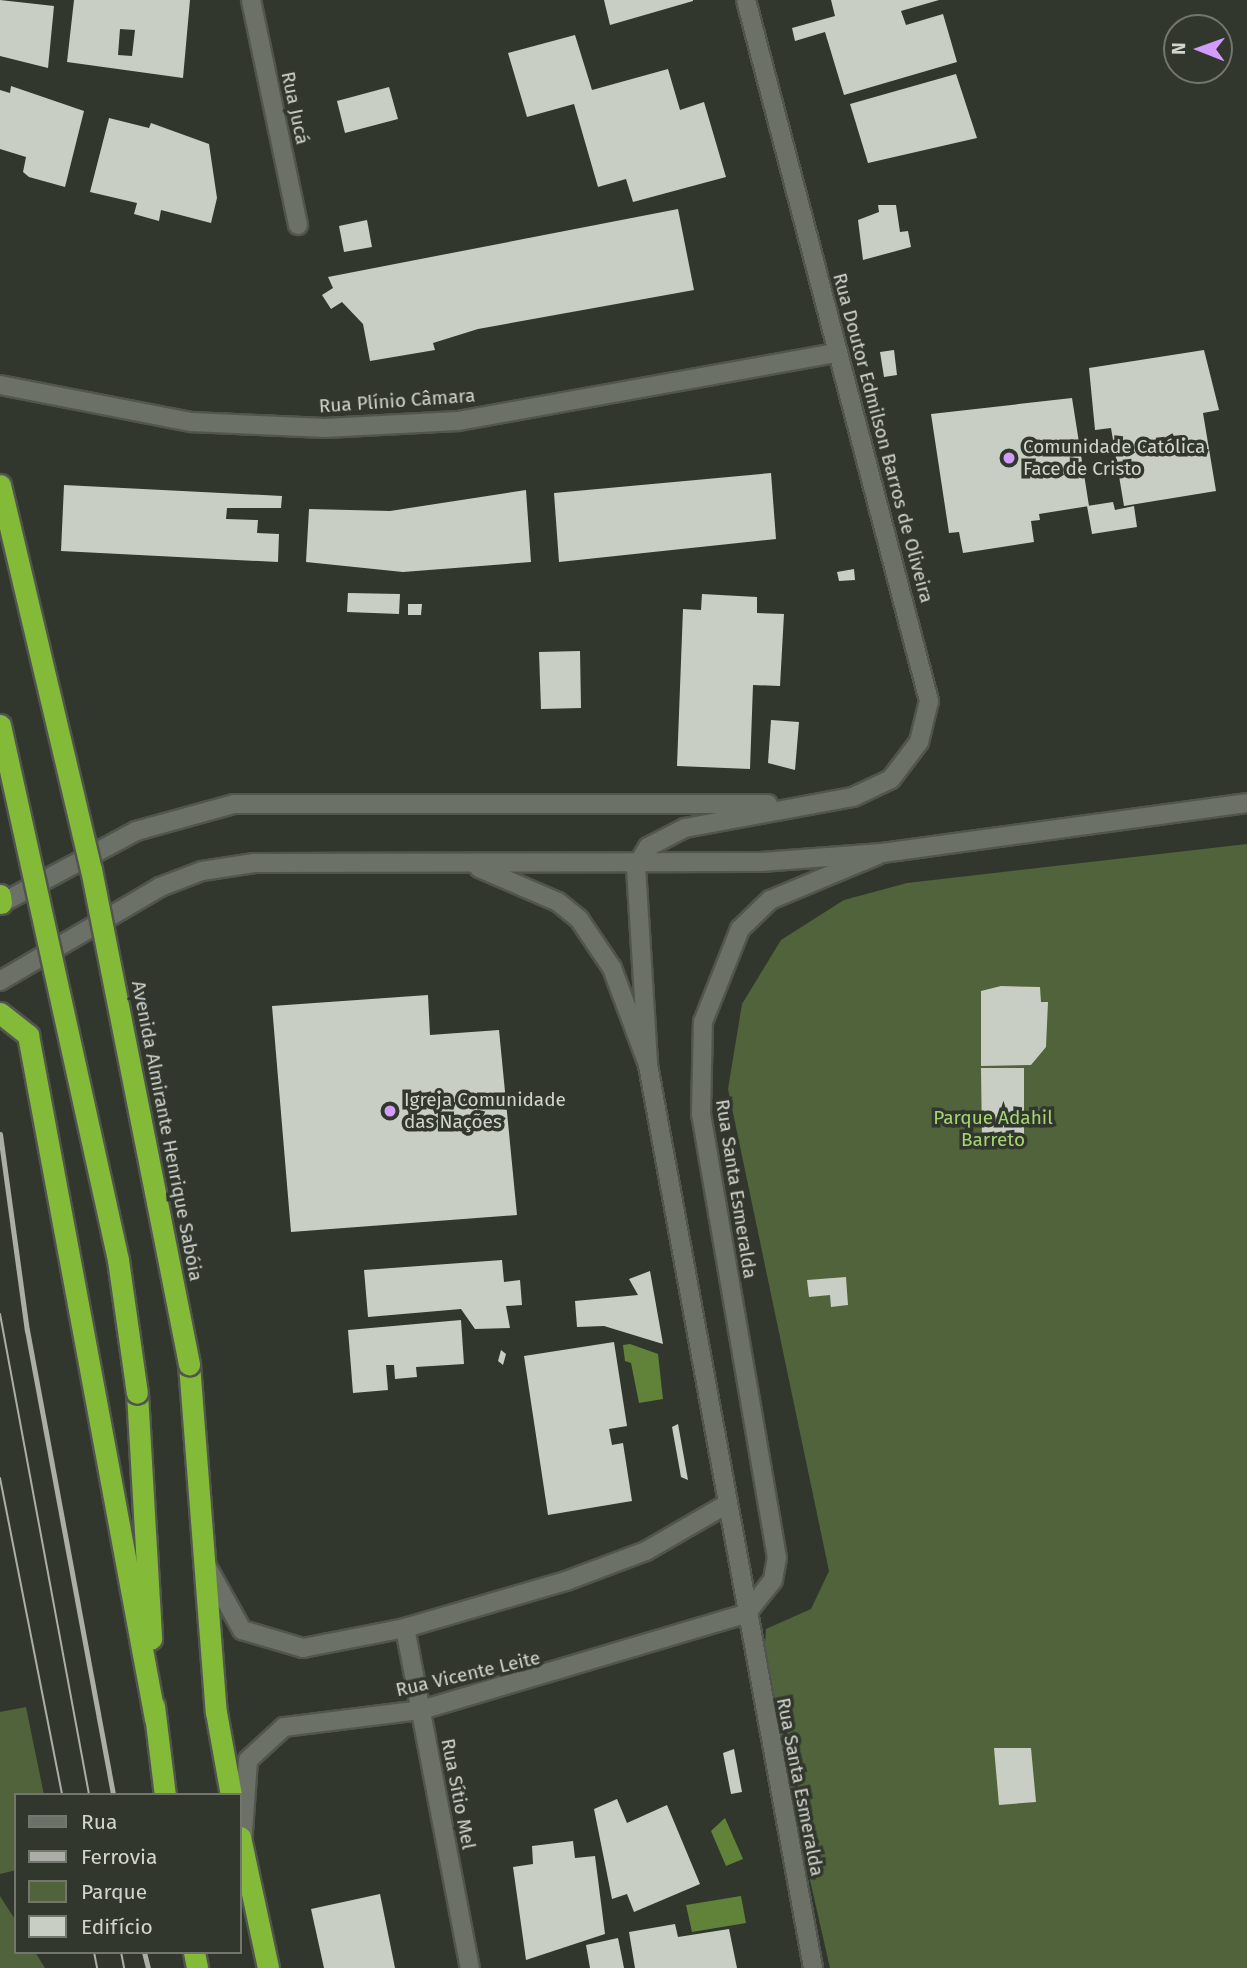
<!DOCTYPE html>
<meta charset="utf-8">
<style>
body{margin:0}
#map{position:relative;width:1247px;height:1968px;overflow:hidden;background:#32372e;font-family:"Fira Sans",sans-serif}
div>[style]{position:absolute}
.green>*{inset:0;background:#50633a}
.water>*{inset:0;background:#618239}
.building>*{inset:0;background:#c8cec3}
.roads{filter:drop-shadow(2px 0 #51554e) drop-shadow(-2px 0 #51554e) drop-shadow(0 2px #51554e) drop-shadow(0 -2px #51554e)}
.street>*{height:18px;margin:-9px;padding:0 9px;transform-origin:9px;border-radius:9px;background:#6c7167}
.secondary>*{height:18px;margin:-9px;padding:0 9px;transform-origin:9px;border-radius:9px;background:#6c7167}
.highway>*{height:21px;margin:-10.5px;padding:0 10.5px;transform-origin:10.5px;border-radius:10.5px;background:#83ba38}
.tram>*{height:2px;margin:-1px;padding:0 1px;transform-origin:1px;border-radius:1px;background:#abaea7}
.rail>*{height:5px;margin:-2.5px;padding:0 2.5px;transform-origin:2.5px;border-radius:2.5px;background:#abaea7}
.bridges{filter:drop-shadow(2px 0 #51554e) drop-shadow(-2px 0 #51554e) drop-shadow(0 2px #51554e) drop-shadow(0 -2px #51554e)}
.highway-bridge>*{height:21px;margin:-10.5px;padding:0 10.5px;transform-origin:10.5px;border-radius:10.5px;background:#83ba38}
.dots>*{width:19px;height:19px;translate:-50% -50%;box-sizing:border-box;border:4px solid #32372e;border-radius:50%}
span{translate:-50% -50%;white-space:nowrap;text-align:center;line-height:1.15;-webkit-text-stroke:7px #32372e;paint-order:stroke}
.street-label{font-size:19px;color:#d2d5cf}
.poi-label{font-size:19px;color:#d2d5cf}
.left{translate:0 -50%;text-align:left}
.park-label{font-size:19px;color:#a6d572}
.legend{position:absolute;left:14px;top:1793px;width:228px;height:161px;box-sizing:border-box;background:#32372e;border:2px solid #72766e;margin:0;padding:9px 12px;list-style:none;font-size:21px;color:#d2d5cf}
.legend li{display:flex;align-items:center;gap:14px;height:35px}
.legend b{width:35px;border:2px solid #72766e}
.north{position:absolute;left:1163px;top:14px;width:70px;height:70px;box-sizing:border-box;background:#32372e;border:2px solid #72766e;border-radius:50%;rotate:271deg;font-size:19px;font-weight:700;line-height:28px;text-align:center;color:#d2d5cf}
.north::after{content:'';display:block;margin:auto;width:24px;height:32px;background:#d39cfc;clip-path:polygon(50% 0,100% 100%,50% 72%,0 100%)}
</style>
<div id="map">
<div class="green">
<i style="clip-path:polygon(1247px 844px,1247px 1968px,830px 1968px,763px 1673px,766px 1629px,811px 1609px,829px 1571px,728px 1089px,742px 1004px,781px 940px,844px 900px,907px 883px)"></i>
<i style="clip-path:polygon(26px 1707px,44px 1795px,16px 1795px,16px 1870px,0 1874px,0 1712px)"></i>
<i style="clip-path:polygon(0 1896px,16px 1921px,16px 1952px,35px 1952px,45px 1968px,0 1968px)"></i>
</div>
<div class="water">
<i style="clip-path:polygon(630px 1344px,658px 1354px,663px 1399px,639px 1403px,631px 1363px,625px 1361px,623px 1345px)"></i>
<i style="clip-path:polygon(725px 1818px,743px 1859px,726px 1866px,711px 1831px)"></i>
<i style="clip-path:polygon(741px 1896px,746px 1923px,692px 1932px,686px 1905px)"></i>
</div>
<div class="building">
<i style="clip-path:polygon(0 0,54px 6px,48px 68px,0 56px)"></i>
<i style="clip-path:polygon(evenodd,74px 0,190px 0,183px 78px,67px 62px,74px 0,120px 29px,135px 30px,132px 56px,118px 55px,120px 29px)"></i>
<i style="clip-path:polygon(604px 0,693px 0,693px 1px,610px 25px)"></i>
<i style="clip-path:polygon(831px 0,939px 0,901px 11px,906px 25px,943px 14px,957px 62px,844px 95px,825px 32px,795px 41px,792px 28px,835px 16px)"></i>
<i style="clip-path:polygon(575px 35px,592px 90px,668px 69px,680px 110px,704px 102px,726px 177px,633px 202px,626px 179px,598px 187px,574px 104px,527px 117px,508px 53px)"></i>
<i style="clip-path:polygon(956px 74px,977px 138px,868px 163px,850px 104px)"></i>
<i style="clip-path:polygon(11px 86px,84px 111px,65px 187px,29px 177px,23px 172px,26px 157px,0 149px,0 90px,10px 93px)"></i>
<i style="clip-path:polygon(389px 87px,398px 119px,345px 133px,337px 101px)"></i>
<i style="clip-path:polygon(109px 118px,149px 128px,151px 123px,209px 144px,217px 198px,211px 223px,161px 210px,159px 221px,134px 214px,137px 203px,90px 192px)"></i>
<i style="clip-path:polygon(878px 205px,896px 205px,900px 232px,908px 231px,911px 247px,863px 260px,858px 220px,879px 212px)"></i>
<i style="clip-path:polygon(678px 209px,694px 290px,478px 329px,433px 343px,435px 350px,370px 361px,363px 324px,342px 302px,331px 309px,322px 295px,333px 288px,328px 277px)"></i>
<i style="clip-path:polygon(367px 220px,372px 247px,344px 252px,339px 226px)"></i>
<i style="clip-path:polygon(894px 350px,897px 375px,884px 377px,880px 352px)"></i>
<i style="clip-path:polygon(1204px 350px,1219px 410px,1203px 413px,1216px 491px,1124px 506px,1111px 428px,1095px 430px,1089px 368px)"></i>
<i style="clip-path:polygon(1072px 398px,1089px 506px,1039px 514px,1040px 520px,1031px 521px,1034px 542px,963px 553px,959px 532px,949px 533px,931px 414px)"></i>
<i style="clip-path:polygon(771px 473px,776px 539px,559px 562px,554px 493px)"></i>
<i style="clip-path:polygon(64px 485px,282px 496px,281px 508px,227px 508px,226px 519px,258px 520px,257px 533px,279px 534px,278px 562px,61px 551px)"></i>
<i style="clip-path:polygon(526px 490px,531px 562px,403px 572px,306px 562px,309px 509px,390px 511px)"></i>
<i style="clip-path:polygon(1113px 502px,1115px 510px,1134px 506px,1137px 527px,1092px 534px,1087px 506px)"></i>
<i style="clip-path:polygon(854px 569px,855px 580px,839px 581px,837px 572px)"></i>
<i style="clip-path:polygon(348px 593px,400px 594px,399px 614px,347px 612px)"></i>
<i style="clip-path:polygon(702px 594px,757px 597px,757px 613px,784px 614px,780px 686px,753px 685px,750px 769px,677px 766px,683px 609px,701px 610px)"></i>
<i style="clip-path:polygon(408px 604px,422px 604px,421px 615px,408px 615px)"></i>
<i style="clip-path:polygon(580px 651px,581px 708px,541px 709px,539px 652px)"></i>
<i style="clip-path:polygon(771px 720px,799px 722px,795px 770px,768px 763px)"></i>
<i style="clip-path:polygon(1001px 986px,1040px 987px,1041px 1002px,1048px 1002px,1046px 1047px,1031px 1065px,981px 1066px,981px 991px)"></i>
<i style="clip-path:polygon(428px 995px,430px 1035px,499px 1030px,517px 1215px,291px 1232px,272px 1006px)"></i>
<i style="clip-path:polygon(981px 1068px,1024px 1068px,1024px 1140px,982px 1144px)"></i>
<i style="clip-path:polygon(502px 1260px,504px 1282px,520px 1280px,522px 1305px,506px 1306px,510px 1328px,475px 1329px,461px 1309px,368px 1317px,364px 1270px)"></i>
<i style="clip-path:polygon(650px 1271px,663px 1344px,604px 1326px,577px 1327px,575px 1301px,638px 1295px,629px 1279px)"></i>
<i style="clip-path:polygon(846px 1277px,848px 1305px,831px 1307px,830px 1295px,809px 1297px,807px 1280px)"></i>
<i style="clip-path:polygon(461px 1320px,464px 1364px,416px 1367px,417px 1377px,395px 1379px,394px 1365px,386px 1365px,388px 1390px,353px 1393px,348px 1330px)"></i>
<i style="clip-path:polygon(614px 1342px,627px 1426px,609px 1429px,612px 1445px,623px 1443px,632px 1501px,548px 1515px,524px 1356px)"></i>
<i style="clip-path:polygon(501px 1350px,506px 1354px,503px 1365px,498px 1361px)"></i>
<i style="clip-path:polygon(678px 1424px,688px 1480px,681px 1477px,672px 1427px)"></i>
<i style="clip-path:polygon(994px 1748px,1031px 1748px,1036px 1802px,999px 1805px)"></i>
<i style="clip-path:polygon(734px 1749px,742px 1792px,731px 1794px,723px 1753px)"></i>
<i style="clip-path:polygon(617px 1799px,627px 1823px,667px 1805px,700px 1884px,634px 1912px,627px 1894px,612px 1899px,594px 1809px)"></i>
<i style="clip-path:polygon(573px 1841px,575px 1858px,595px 1856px,605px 1934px,526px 1960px,513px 1867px,533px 1864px,532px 1846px)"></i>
<i style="clip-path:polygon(380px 1894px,395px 1968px,324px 1968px,311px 1909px)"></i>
<i style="clip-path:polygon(675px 1924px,678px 1937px,729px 1929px,737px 1968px,635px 1968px,629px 1932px)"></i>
<i style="clip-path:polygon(618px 1938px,624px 1968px,590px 1968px,586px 1945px)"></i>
</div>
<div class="roads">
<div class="street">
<i style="left:251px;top:0;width:230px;rotate:78.2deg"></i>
<i style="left:0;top:385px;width:195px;rotate:11deg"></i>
<i style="left:191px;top:422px;width:134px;rotate:2.6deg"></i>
<i style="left:325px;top:428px;width:133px;rotate:-3deg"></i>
<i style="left:458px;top:421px;width:385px;rotate:-10.2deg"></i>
<i style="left:636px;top:867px;width:198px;rotate:86.5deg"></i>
<i style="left:648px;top:1065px;width:918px;rotate:79.64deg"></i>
<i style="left:205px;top:1563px;width:77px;rotate:61.1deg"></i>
<i style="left:242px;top:1630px;width:64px;rotate:16.4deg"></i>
<i style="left:303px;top:1648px;width:104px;rotate:-11.1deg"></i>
<i style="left:405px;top:1628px;width:168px;rotate:-16.3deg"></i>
<i style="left:566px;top:1581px;width:85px;rotate:-20.6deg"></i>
<i style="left:646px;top:1551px;width:94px;rotate:-30.1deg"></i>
<i style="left:746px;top:1614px;width:43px;rotate:-51.5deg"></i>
<i style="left:773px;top:1580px;width:22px;rotate:-80deg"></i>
<i style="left:777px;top:1558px;width:449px;rotate:-99.7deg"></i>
<i style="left:701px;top:1115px;width:93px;rotate:-88.8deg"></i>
<i style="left:703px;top:1022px;width:100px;rotate:-68.3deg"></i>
<i style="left:740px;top:929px;width:42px;rotate:-44deg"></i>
<i style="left:770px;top:900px;width:117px;rotate:-22.6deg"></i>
<i style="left:405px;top:1628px;width:346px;rotate:79.2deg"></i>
<i style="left:242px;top:1846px;width:86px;rotate:-86deg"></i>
<i style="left:248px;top:1760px;width:49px;rotate:-42.5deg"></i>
<i style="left:284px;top:1727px;width:138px;rotate:-7.1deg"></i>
<i style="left:421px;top:1710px;width:339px;rotate:-16.5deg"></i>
</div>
<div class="secondary">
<i style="left:636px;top:867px;width:23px;rotate:-59deg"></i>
<i style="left:648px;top:847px;width:42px;rotate:-27.2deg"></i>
<i style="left:685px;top:828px;width:171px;rotate:-10.5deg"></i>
<i style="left:853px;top:797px;width:42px;rotate:-25.3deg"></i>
<i style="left:891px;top:779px;width:46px;rotate:-52.9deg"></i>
<i style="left:919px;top:742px;width:42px;rotate:-76.3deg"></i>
<i style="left:929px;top:701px;width:724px;rotate:-104.63deg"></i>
<i style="left:479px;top:868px;width:86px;rotate:23.3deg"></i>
<i style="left:558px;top:902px;width:27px;rotate:39deg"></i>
<i style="left:579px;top:919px;width:59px;rotate:56deg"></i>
<i style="left:612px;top:968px;width:103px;rotate:69.6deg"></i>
<i style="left:0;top:904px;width:154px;rotate:-28.2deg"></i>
<i style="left:136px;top:831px;width:102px;rotate:-15.4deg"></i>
<i style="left:234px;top:804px;width:534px"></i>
<i style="left:0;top:981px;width:186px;rotate:-30.4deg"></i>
<i style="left:160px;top:887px;width:45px;rotate:-20.9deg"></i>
<i style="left:202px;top:871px;width:53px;rotate:-8.7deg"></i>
<i style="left:254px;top:863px;width:507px;rotate:-0.11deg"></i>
<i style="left:761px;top:862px;width:121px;rotate:-4.3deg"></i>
<i style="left:882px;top:853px;width:368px;rotate:-7.8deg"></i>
</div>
<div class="highway">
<i style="left:0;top:895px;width:8px;rotate:83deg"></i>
<i style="left:0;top:1013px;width:36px;rotate:38deg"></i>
<i style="left:28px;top:1035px;width:696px;rotate:79.48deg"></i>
<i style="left:189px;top:1364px;width:349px;rotate:85.6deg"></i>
<i style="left:216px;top:1712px;width:84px;rotate:79.8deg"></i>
<i style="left:137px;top:1393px;width:246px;rotate:86.7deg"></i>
<i style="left:154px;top:1706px;width:90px;rotate:83deg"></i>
<i style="left:240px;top:1837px;width:134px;rotate:77.9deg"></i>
<i style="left:194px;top:1952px;width:16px;rotate:79deg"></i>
</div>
</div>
<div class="tram">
<i style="left:0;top:1314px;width:489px;rotate:79.5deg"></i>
<i style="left:0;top:1478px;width:323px;rotate:78.9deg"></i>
<i style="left:94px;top:1952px;width:16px;rotate:79deg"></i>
<i style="left:121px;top:1952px;width:16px;rotate:79deg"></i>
</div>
<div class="rail">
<i style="left:0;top:1134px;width:198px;rotate:82.2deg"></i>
<i style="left:27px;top:1330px;width:473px;rotate:79.5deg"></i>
<i style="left:144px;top:1952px;width:16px;rotate:76deg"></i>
</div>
<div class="bridges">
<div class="highway-bridge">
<i style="left:0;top:485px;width:395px;rotate:76.7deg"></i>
<i style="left:91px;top:869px;width:505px;rotate:78.8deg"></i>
<i style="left:0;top:725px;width:548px;rotate:77.56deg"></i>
<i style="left:118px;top:1260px;width:134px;rotate:81.9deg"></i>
</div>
</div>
<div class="dots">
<i style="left:1009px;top:458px;background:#d39cfc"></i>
<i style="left:390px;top:1111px;background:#d39cfc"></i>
</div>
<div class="street-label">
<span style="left:295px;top:108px;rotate:78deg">Rua Jucá</span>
<span style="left:397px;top:401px;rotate:-4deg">Rua Plínio Câmara</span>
<span style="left:883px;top:438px;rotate:75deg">Rua Doutor Edmilson Barros de Oliveira</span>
<span style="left:167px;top:1131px;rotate:79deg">Avenida Almirante Henrique Sabóia</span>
<span style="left:736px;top:1189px;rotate:81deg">Rua Santa Esmeralda</span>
<span style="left:468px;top:1674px;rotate:-13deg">Rua Vicente Leite</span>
<span style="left:800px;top:1787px;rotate:79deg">Rua Santa Esmeralda</span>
<span style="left:458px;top:1794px;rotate:79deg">Rua Sítio Mel</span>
</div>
<div class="poi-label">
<span class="left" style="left:1023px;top:458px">Comunidade Católica<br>Face de Cristo</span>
<span class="left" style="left:404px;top:1111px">Igreja Comunidade<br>das Nações</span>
</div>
<div class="park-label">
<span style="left:993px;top:1129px">Parque Adahil<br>Barreto</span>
</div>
<ul class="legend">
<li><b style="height:9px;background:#6c7167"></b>Rua</li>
<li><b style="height:9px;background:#abaea7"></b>Ferrovia</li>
<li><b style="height:19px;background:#50633a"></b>Parque</li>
<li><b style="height:19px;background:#c8cec3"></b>Edifício</li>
</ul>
<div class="north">N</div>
</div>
